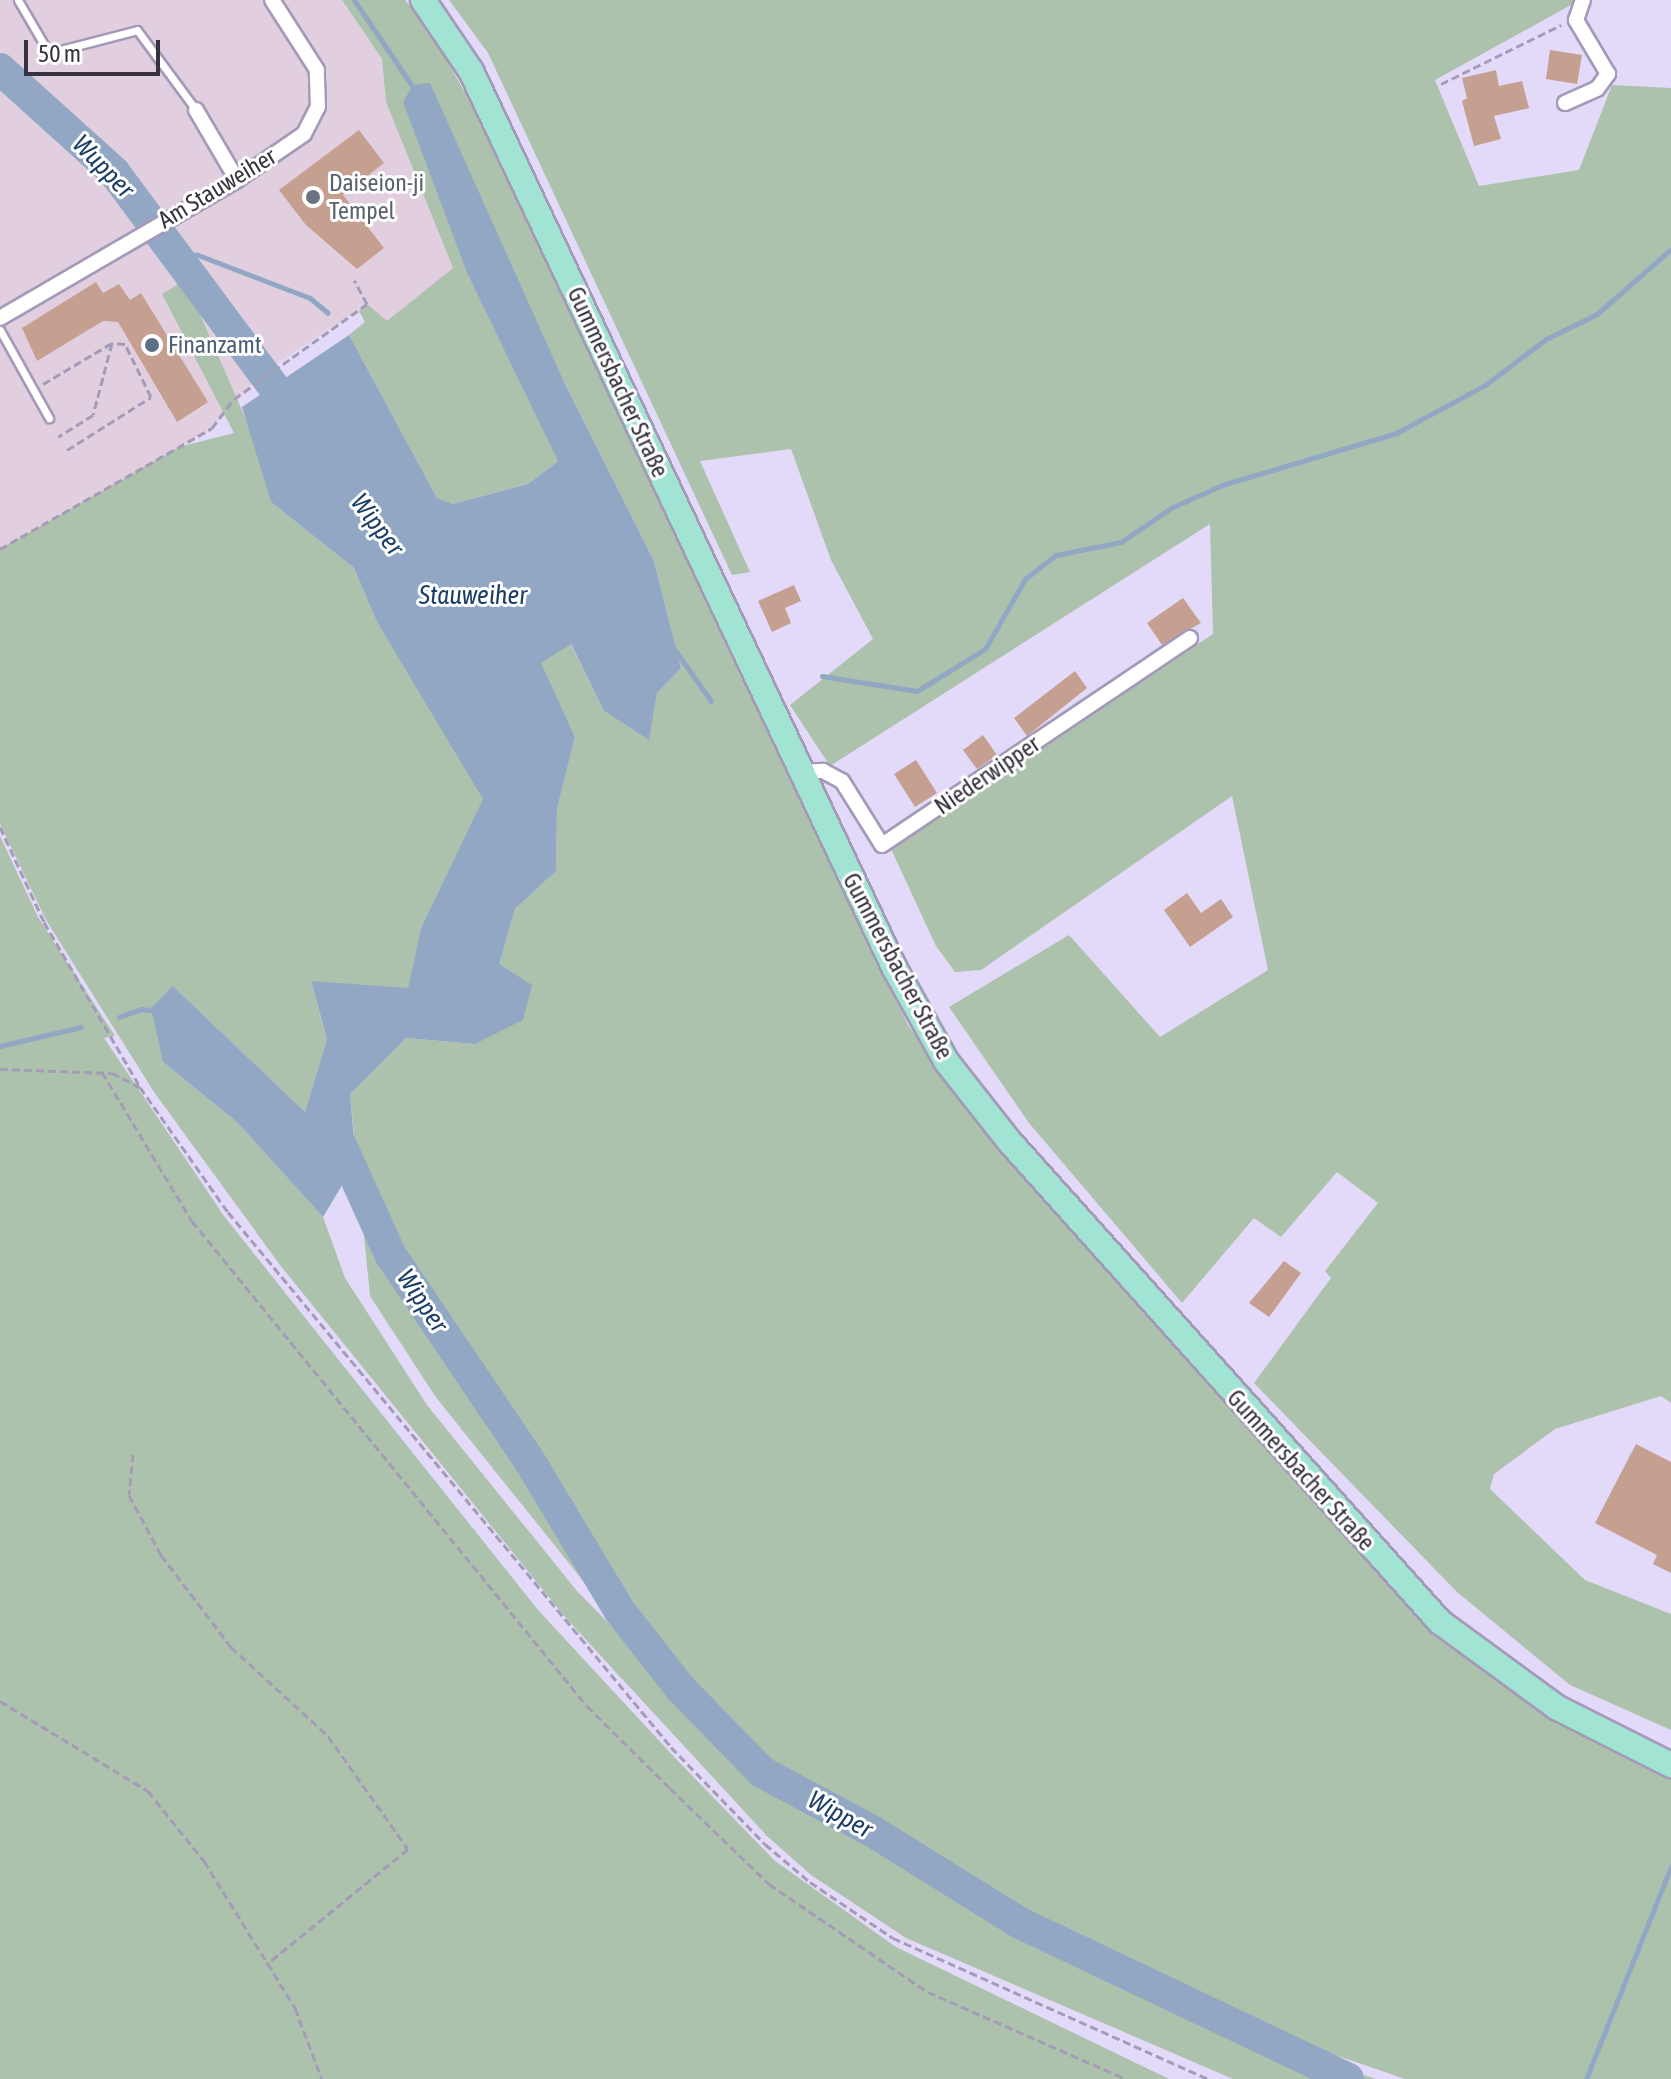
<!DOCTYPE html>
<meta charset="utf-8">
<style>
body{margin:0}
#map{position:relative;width:1671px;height:2079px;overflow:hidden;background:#e3d9f9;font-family:"Asap Condensed",sans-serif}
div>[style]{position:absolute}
.industrial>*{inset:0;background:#e1cfe0}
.green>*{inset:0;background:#adc2ac}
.water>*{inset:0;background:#91a7c4}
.stream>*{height:5px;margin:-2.5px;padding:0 2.5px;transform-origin:2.5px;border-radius:2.5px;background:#91a7c4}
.river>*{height:32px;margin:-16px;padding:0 16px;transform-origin:16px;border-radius:16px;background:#91a7c4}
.building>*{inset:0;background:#c5a091}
.path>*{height:3px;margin-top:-1.5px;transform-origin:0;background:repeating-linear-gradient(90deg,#a49cb6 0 8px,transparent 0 12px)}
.roads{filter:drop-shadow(2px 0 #a49ab8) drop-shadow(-2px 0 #a49ab8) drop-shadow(0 2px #a49ab8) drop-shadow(0 -2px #a49ab8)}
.service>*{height:7px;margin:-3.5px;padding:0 3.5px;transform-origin:3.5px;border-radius:3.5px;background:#fff}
.minor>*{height:14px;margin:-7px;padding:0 7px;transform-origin:7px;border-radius:7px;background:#fff}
.primary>*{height:24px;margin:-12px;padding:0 12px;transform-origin:12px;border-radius:12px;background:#a2e4d4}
.dots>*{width:22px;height:22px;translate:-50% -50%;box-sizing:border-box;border:4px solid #fff;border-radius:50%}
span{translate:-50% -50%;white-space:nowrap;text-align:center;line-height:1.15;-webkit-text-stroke:6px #fff;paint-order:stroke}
.worship-label{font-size:24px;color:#5b616d}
.left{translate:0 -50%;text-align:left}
.street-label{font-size:24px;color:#36323f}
.service-label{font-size:24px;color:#4e5e75}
.water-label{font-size:26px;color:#1d3e65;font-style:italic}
.scale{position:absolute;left:24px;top:40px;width:136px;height:36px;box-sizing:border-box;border:4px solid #36323f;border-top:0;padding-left:10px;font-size:24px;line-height:28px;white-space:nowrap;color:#36323f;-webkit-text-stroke:6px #fff;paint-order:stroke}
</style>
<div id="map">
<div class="industrial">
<i style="clip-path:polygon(0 0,342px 0,382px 59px,386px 102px,453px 268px,387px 322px,366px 305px,261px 374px,212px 428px,0 549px)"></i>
</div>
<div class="green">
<i style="clip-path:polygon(342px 0,405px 0,433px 35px,476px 113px,908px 1025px,978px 1123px,1429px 1626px,1534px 1709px,1671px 1776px,1671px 2079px,1405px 2079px,1242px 2023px,1012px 1921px,764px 1768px,592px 1592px,435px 1396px,370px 1296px,350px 1094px,406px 1038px,475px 1044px,515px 909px,556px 871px,557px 809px,575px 737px,540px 663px,570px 643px,604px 711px,648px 739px,657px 693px,681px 668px,654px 561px,564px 382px,468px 275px,559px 460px,528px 484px,453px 504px,437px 498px,349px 335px,365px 322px,359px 311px,367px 304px,387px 321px,453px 268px,386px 102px,382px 59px)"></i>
<i style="clip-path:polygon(449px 0,1580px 0,1435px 80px,1479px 186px,1579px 170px,1612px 85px,1671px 88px,1671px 1403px,1661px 1396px,1555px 1429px,1494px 1474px,1490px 1489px,1585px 1580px,1671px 1614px,1671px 1730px,1570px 1685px,1457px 1592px,1254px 1383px,1331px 1278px,1325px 1271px,1378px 1203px,1337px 1172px,1281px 1237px,1254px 1218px,1182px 1303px,1029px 1123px,949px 1007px,1069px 935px,1160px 1037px,1268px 970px,1232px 796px,981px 970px,955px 972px,936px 946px,891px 849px,1213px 634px,1210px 524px,830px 766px,790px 705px,873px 639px,831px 560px,791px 449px,700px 461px,750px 572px,732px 575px,488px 53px)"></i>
<i style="clip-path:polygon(185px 280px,255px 440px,271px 502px,354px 568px,377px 622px,484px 798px,421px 928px,408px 989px,311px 982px,327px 1039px,305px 1112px,173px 986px,163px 1062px,238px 1123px,323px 1217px,345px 1278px,427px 1405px,577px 1591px,760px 1777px,1014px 1932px,1224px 2028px,1376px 2079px,1233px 2079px,906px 1938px,811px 1875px,767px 1836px,565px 1617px,280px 1265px,154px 1092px,46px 920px,0 824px,0 549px,179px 447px,234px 433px,162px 294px)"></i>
<i style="clip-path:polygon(0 836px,38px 917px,115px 1036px,104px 1038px,224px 1216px,538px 1610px,677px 1760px,775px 1861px,896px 1947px,1169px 2079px,0 2079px)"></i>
</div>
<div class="water">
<i style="clip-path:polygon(430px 83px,564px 382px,654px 561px,681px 668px,657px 693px,649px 740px,604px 711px,571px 644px,541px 663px,575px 737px,557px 809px,556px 871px,515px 909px,499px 964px,532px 985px,523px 1020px,475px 1044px,406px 1038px,350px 1094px,356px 1162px,323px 1217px,238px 1123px,163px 1062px,151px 1008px,173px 986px,305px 1112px,327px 1039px,311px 981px,408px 988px,421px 928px,483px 799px,377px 622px,354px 568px,271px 502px,242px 407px,349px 335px,437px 498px,453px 504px,528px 484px,558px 461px,468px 275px,403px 102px,413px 85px)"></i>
</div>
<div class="stream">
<i style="left:354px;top:0;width:109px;rotate:55.9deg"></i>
<i style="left:178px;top:253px;width:20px;rotate:6deg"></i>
<i style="left:198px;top:255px;width:120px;rotate:21deg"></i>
<i style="left:310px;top:298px;width:23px;rotate:40deg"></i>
<i style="left:670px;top:643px;width:71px;rotate:54.7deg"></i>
<i style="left:822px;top:676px;width:96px;rotate:9deg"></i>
<i style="left:917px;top:691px;width:80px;rotate:-31.7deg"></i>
<i style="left:985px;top:649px;width:81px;rotate:-60.3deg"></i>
<i style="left:1025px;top:579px;width:39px;rotate:-38deg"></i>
<i style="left:1056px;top:555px;width:66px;rotate:-11.3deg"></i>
<i style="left:1121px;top:542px;width:60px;rotate:-34.2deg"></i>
<i style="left:1171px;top:508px;width:56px;rotate:-24.3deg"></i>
<i style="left:1222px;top:485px;width:182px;rotate:-16.6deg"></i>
<i style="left:1396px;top:433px;width:101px;rotate:-28.3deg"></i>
<i style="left:1485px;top:385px;width:76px;rotate:-37deg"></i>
<i style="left:1546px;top:339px;width:57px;rotate:-26.1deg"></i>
<i style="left:1597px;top:314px;width:98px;rotate:-41.3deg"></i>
<i style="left:119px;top:1017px;width:23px;rotate:-20deg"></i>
<i style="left:141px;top:1009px;width:14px;rotate:8deg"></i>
<i style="left:0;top:1046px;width:83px;rotate:-13.2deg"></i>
<i style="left:1586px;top:2079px;width:229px;rotate:-68.2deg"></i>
</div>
<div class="river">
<i style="left:0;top:69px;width:154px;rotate:42.1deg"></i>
<i style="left:114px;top:172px;width:310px;rotate:53.4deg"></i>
<i style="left:335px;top:1132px;width:134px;rotate:65.7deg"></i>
<i style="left:390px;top:1254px;width:249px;rotate:56deg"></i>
<i style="left:529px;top:1460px;width:175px;rotate:59deg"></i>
<i style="left:619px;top:1610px;width:100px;rotate:51.9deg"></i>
<i style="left:681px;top:1689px;width:116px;rotate:45.7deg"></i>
<i style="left:762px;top:1772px;width:125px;rotate:28.2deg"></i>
<i style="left:872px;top:1831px;width:174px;rotate:31.9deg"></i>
<i style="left:1020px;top:1923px;width:363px;rotate:25.4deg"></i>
</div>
<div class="building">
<i style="clip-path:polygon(1550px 50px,1582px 55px,1577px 84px,1546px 79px)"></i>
<i style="clip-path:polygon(1496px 70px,1499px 86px,1522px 81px,1529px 108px,1494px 116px,1501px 139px,1474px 146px,1462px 101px,1467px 98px,1462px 78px)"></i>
<i style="clip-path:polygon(359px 130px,384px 163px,343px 195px,384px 248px,357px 269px,306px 225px,279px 190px)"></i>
<i style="clip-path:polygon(96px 282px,103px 293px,119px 284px,130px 300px,141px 293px,208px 402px,177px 422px,118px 322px,103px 321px,37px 361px,22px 328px)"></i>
<i style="clip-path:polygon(794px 585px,801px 601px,785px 608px,791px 623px,772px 632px,758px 601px)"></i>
<i style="clip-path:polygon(1183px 598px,1201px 623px,1162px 645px,1147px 623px)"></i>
<i style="clip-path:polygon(1075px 671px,1087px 688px,1027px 736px,1014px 718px)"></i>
<i style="clip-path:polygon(983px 735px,997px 755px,977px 769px,963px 750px)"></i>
<i style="clip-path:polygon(916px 760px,937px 793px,915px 807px,894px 774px)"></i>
<i style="clip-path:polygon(1187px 893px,1201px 913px,1221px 899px,1233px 917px,1190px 947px,1164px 910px)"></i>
<i style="clip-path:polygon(1284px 1261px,1301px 1273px,1269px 1317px,1249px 1303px)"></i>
<i style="clip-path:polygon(1636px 1444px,1671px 1462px,1671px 1573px,1653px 1564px,1657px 1555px,1595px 1523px)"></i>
</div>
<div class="path">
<i style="left:1441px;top:84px;width:134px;rotate:-26.2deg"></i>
<i style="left:43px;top:384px;width:80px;rotate:-30.7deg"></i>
<i style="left:112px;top:343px;width:74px;rotate:104.8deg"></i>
<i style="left:93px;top:415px;width:41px;rotate:147.8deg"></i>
<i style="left:67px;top:450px;width:99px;rotate:-32.2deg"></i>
<i style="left:151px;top:397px;width:59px;rotate:-116.1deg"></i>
<i style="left:125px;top:344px;width:13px;rotate:-176deg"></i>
<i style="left:0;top:549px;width:244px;rotate:-29.7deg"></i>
<i style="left:212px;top:428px;width:36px;rotate:-53deg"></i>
<i style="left:234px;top:399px;width:163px;rotate:-35.5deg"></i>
<i style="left:367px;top:304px;width:27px;rotate:-118deg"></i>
<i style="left:0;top:827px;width:105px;rotate:65.1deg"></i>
<i style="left:44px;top:922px;width:191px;rotate:59.8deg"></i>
<i style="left:140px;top:1087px;width:153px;rotate:54.9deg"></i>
<i style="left:228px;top:1212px;width:695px;rotate:50.37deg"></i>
<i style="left:671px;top:1747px;width:135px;rotate:45.9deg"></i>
<i style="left:765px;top:1844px;width:59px;rotate:40.2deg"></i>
<i style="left:810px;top:1882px;width:100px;rotate:34deg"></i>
<i style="left:893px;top:1938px;width:345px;rotate:24.1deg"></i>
<i style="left:0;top:1069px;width:112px;rotate:2deg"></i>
<i style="left:112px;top:1073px;width:31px;rotate:27deg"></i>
<i style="left:102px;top:1072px;width:174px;rotate:58.9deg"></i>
<i style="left:192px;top:1221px;width:625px;rotate:50.84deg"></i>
<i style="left:587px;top:1706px;width:117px;rotate:44.7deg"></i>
<i style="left:670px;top:1788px;width:138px;rotate:44.1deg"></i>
<i style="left:769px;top:1884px;width:192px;rotate:34.2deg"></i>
<i style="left:928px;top:1992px;width:216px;rotate:23.7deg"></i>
<i style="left:133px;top:1454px;width:41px;rotate:95.6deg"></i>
<i style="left:129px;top:1495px;width:68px;rotate:61.9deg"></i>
<i style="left:161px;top:1555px;width:116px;rotate:52.7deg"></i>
<i style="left:231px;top:1647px;width:132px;rotate:42.5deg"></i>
<i style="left:328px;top:1736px;width:138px;rotate:54.7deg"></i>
<i style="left:408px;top:1849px;width:182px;rotate:140.8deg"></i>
<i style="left:0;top:1701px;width:173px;rotate:31.3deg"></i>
<i style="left:148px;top:1791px;width:90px;rotate:51.3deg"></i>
<i style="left:204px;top:1861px;width:173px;rotate:58.2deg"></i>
<i style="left:295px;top:2008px;width:76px;rotate:69.2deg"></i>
</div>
<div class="roads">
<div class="service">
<i style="left:18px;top:0;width:61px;rotate:59.7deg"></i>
<i style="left:49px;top:53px;width:91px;rotate:-14.6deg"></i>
<i style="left:137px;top:30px;width:99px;rotate:53.6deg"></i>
<i style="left:0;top:330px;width:101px;rotate:60.9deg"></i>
</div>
<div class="minor">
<i style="left:1565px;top:103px;width:35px;rotate:-24deg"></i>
<i style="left:1597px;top:89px;width:19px;rotate:-54deg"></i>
<i style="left:1608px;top:74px;width:63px;rotate:-120.7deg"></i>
<i style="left:1576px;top:20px;width:21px;rotate:-71deg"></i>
<i style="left:196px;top:110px;width:81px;rotate:59.6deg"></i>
<i style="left:0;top:318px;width:274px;rotate:-30.2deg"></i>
<i style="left:237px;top:180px;width:81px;rotate:-34.5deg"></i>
<i style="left:304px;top:134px;width:30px;rotate:-63deg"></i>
<i style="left:318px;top:107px;width:37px;rotate:-92deg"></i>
<i style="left:317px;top:70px;width:83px;rotate:-122.7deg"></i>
<i style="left:801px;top:772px;width:22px;rotate:-3deg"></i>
<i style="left:823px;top:771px;width:21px;rotate:28deg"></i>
<i style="left:842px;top:781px;width:75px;rotate:58deg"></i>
<i style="left:882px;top:845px;width:371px;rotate:-33.9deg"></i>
</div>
<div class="primary">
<i style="left:423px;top:0;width:86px;rotate:55.9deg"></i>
<i style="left:471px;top:71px;width:991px;rotate:64.73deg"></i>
<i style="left:894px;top:967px;width:107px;rotate:61deg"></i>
<i style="left:946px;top:1061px;width:102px;rotate:51.8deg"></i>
<i style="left:1009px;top:1141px;width:646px;rotate:48.14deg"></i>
<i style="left:1440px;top:1622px;width:144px;rotate:36.2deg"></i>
<i style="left:1556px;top:1707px;width:129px;rotate:26.8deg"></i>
</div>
</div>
<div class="dots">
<i style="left:313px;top:197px;background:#6b7280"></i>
<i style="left:152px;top:345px;background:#5c6f8a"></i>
</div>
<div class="worship-label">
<span class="left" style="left:329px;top:197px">Daiseion-ji<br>Tempel</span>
</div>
<div class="street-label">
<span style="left:217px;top:188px;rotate:-31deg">Am Stauweiher</span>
<span style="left:618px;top:382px;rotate:65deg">Gummersbacher Straße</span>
<span style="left:987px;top:775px;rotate:-34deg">Niederwipper</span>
<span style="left:898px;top:966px;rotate:62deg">Gummersbacher Straße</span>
<span style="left:1301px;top:1470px;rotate:48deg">Gummersbacher Straße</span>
</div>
<div class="service-label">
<span class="left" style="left:168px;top:345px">Finanzamt</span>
</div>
<div class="water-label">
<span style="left:103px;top:167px;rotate:46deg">Wupper</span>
<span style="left:377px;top:525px;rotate:53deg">Wipper</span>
<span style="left:473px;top:596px">Stauweiher</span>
<span style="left:422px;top:1301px;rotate:56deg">Wipper</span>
<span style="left:840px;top:1815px;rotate:29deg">Wipper</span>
</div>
<div class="scale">50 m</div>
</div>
